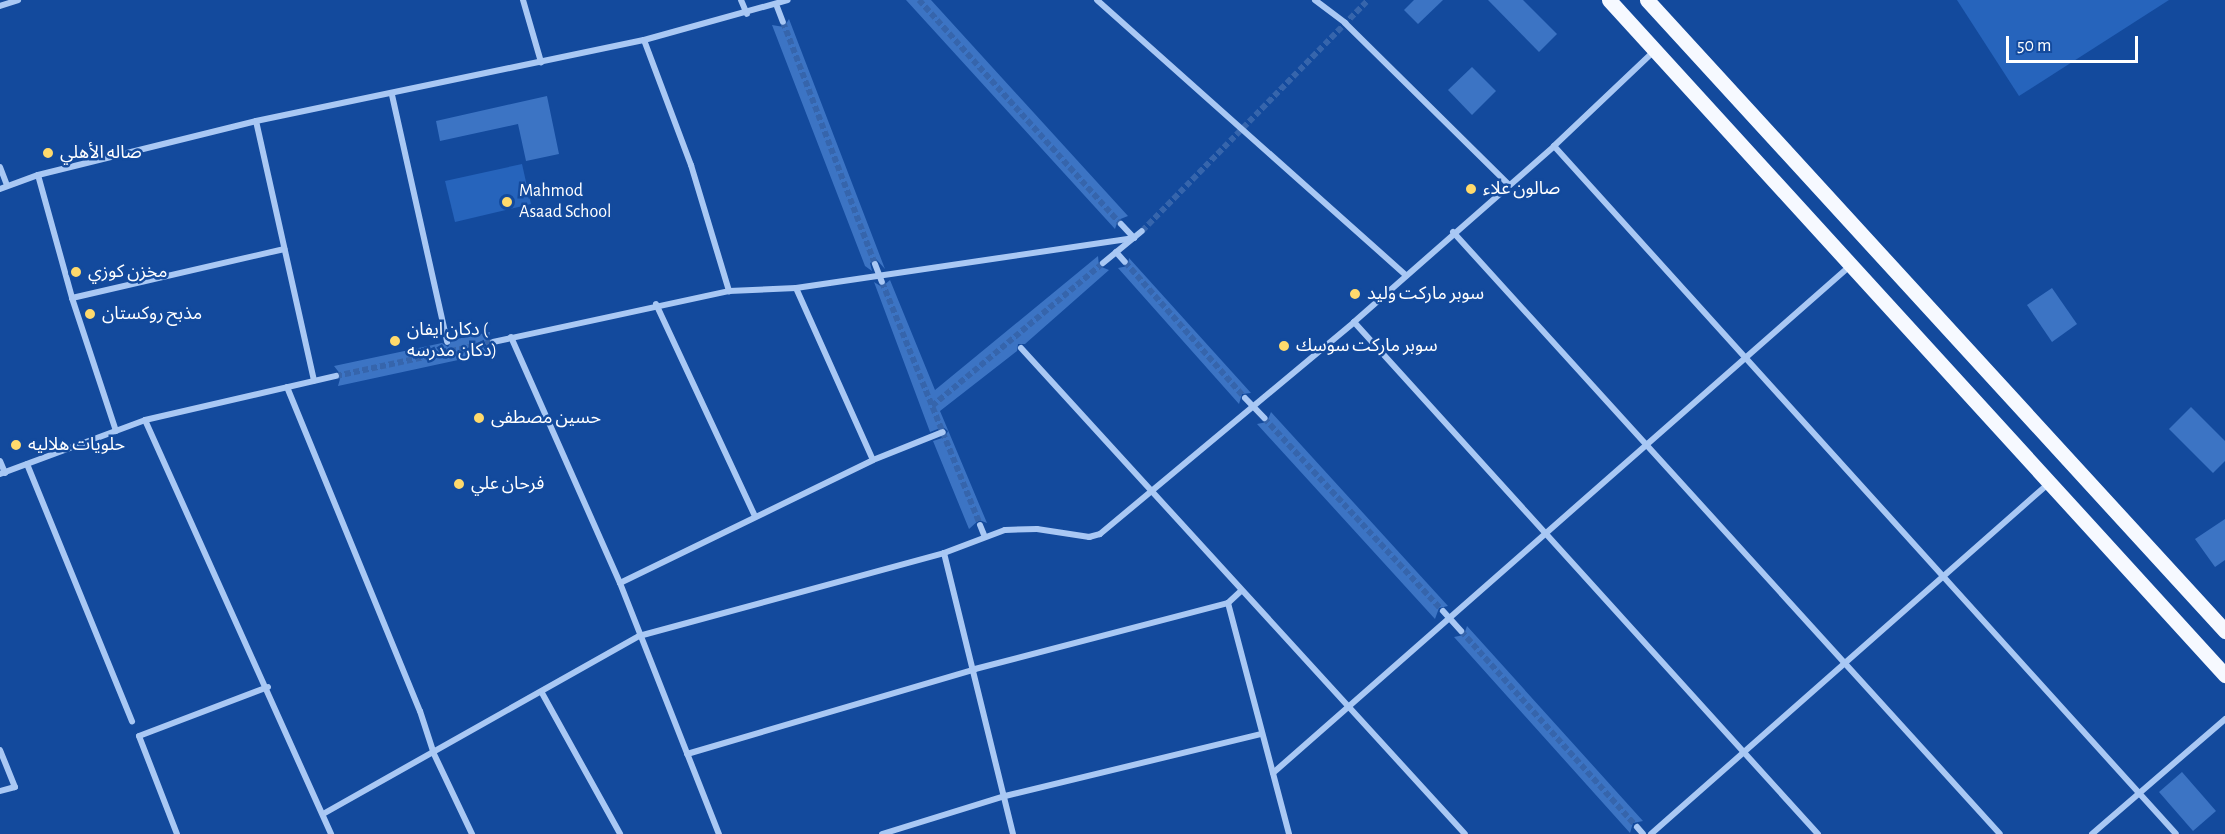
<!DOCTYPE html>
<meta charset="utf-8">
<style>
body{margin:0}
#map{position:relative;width:2225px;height:834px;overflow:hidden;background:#134a9d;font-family:"Alegreya Sans","Noto Sans Arabic",sans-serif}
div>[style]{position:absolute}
.green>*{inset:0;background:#2664bc}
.building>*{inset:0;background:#3c74c4}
.minor-tunnel>*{height:6px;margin-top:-3px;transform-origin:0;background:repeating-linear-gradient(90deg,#3665ac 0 6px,transparent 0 9px)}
.minor>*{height:6px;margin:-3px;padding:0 3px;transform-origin:3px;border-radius:3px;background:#a9c8f4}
.primary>*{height:15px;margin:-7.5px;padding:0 7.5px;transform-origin:7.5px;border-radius:7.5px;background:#f6f9ff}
.dots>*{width:16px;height:16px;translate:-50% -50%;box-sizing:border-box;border:3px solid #134a9d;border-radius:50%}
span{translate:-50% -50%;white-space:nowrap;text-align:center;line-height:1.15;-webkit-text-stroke:5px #134a9d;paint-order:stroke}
.poi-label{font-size:18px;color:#fff}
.left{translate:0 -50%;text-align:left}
.scale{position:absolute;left:2006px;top:36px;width:132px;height:27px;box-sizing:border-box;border:3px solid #fff;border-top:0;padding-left:8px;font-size:18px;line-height:21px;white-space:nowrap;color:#fff;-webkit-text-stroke:4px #134a9d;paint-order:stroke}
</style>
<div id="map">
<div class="green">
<i style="clip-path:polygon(1957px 0,2169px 0,2019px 96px)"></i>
<i style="clip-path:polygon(522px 164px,531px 204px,455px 222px,445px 181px)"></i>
</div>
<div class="building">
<i style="clip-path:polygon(906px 0,931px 0,1128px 216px,1118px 220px,1115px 229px)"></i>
<i style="clip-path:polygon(1414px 0,1443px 0,1418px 24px,1404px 10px)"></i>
<i style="clip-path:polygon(1488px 0,1523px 0,1557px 34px,1539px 52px)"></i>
<i style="clip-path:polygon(789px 19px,885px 269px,876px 259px,870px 263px,872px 271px,865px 266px,772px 25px,784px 27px)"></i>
<i style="clip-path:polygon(1472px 67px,1496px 91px,1472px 115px,1448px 90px)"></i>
<i style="clip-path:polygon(547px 96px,559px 154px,526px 161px,518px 124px,440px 141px,436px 121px)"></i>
<i style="clip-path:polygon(1098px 256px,1099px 266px,1109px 270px,1025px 344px,1018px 344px,1017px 351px,940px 411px,987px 523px,979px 520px,969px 529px,933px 441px,945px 437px,948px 431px,943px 427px,930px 432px,874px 282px,882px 287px,890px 280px,935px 390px)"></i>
<i style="clip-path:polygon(1129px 258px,1251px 393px,1242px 394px,1239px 404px,1118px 268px,1128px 266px)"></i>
<i style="clip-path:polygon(2052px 288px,2077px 324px,2052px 342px,2027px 305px)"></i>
<i style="clip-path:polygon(490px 332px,488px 344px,495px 352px,338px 386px,341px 375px,334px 366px,442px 343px,448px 347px,452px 340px)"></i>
<i style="clip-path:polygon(2191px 407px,2225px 441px,2225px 461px,2213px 473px,2169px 429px)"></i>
<i style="clip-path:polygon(1271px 412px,1448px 606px,1439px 608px,1435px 619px,1257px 424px,1267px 422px)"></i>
<i style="clip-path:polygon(2225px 519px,2225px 560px,2215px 567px,2195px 539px)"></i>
<i style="clip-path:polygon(1467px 626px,1643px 821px,1633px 823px,1630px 833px,1454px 637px,1464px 635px)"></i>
<i style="clip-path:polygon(2182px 772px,2216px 811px,2193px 831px,2159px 792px)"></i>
</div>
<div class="minor-tunnel">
<i style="left:919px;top:0;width:302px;rotate:48deg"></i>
<i style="left:783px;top:22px;width:259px;rotate:69.2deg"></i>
<i style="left:1142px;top:231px;width:323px;rotate:-45.6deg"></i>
<i style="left:1125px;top:262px;width:181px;rotate:48.6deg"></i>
<i style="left:882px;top:282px;width:262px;rotate:68deg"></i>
<i style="left:336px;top:376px;width:161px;rotate:-12.2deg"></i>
<i style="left:932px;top:406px;width:223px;rotate:-39.9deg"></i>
<i style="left:1264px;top:418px;width:263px;rotate:47.2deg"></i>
<i style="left:1461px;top:631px;width:263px;rotate:48.1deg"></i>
</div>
<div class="minor">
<i style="left:523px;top:0;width:65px;rotate:73.8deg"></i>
<i style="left:741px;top:0;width:15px;rotate:67deg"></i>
<i style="left:1097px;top:0;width:414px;rotate:41.7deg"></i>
<i style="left:1315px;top:0;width:38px;rotate:37deg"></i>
<i style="left:1345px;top:23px;width:229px;rotate:44.6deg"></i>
<i style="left:776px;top:4px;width:19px;rotate:69deg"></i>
<i style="left:0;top:6px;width:19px;rotate:-18deg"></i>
<i style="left:644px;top:40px;width:134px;rotate:69.4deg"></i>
<i style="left:691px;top:165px;width:132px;rotate:73.2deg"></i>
<i style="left:392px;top:95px;width:253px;rotate:77.4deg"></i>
<i style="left:256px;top:121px;width:266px;rotate:77.4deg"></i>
<i style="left:1554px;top:146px;width:927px;rotate:47.88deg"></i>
<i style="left:0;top:167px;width:19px;rotate:69deg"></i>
<i style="left:38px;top:175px;width:128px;rotate:74.5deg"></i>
<i style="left:72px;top:298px;width:140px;rotate:71.7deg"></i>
<i style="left:0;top:189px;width:40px;rotate:-20.2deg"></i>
<i style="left:38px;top:175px;width:225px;rotate:-13.9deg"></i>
<i style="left:256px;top:121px;width:396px;rotate:-11.8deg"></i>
<i style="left:644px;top:40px;width:149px;rotate:-15.5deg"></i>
<i style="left:1121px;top:224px;width:19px;rotate:47deg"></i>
<i style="left:1453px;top:232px;width:813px;rotate:47.74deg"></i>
<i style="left:1116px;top:252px;width:13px;rotate:48deg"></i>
<i style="left:1103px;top:263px;width:50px;rotate:-39.4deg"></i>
<i style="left:875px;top:264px;width:19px;rotate:69deg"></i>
<i style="left:796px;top:288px;width:188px;rotate:65.9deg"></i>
<i style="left:72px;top:298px;width:218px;rotate:-13deg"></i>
<i style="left:656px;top:304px;width:234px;rotate:65deg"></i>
<i style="left:1354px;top:322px;width:691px;rotate:47.82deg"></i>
<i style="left:511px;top:337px;width:269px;rotate:66.1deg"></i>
<i style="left:620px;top:583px;width:270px;rotate:68.5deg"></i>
<i style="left:493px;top:342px;width:241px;rotate:-12.2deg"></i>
<i style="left:729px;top:291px;width:67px;rotate:-2.6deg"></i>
<i style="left:796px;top:288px;width:342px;rotate:-8.4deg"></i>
<i style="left:1021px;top:348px;width:658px;rotate:47.59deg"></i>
<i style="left:287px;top:387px;width:350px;rotate:67.7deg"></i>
<i style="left:420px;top:711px;width:45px;rotate:72deg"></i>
<i style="left:434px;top:754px;width:89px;rotate:64.6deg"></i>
<i style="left:1245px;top:398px;width:28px;rotate:46deg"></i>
<i style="left:145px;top:420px;width:454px;rotate:65.8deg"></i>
<i style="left:0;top:461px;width:13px;rotate:67deg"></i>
<i style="left:27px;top:464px;width:278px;rotate:67.8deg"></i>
<i style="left:0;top:474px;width:155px;rotate:-20.4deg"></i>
<i style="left:145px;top:420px;width:196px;rotate:-13deg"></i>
<i style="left:980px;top:525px;width:11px;rotate:68deg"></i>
<i style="left:944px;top:553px;width:289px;rotate:76.2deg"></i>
<i style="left:620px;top:583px;width:281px;rotate:-25.9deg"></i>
<i style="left:873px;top:460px;width:75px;rotate:-21.8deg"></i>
<i style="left:1228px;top:603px;width:239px;rotate:75.2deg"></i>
<i style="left:1443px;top:611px;width:27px;rotate:48deg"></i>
<i style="left:542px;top:693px;width:161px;rotate:61deg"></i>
<i style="left:0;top:750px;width:40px;rotate:68deg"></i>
<i style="left:15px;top:787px;width:16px;rotate:165deg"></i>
<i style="left:687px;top:754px;width:300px;rotate:-16.4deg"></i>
<i style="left:975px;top:669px;width:261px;rotate:-14.6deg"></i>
<i style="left:1228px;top:603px;width:18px;rotate:-43deg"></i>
<i style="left:1273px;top:773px;width:768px;rotate:-41.31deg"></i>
<i style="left:323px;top:814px;width:363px;rotate:-29.4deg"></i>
<i style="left:639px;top:636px;width:316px;rotate:-15.2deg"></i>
<i style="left:944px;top:553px;width:65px;rotate:-20.7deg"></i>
<i style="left:1005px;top:530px;width:32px;rotate:-2deg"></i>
<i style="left:1037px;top:529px;width:53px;rotate:8.7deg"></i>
<i style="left:1089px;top:537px;width:11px;rotate:-15deg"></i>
<i style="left:1100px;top:534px;width:331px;rotate:-39.8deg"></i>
<i style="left:1354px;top:322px;width:266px;rotate:-41.3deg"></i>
<i style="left:1554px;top:146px;width:139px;rotate:-43.5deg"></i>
<i style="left:1637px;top:827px;width:9px;rotate:49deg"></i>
<i style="left:177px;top:834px;width:105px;rotate:-111.2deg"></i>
<i style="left:139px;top:736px;width:138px;rotate:-20.8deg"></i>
<i style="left:882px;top:834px;width:129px;rotate:-17.2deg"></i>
<i style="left:1005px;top:796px;width:264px;rotate:-13.6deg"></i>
<i style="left:1651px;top:834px;width:529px;rotate:-41.4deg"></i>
<i style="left:2092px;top:834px;width:176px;rotate:-40.8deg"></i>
</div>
<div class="primary">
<i style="left:1609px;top:0;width:914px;rotate:47.62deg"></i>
<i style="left:1647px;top:0;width:856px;rotate:47.51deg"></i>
</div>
<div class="dots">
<i style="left:48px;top:153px;background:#ffda6c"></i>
<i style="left:1471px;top:189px;background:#ffda6c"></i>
<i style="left:507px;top:202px;background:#ffda6c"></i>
<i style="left:76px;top:272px;background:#ffda6c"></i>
<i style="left:1355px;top:294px;background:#ffda6c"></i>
<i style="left:90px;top:314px;background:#ffda6c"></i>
<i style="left:395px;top:341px;background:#ffda6c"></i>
<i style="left:1284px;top:346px;background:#ffda6c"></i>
<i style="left:479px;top:418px;background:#ffda6c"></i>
<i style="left:16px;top:445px;background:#ffda6c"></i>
<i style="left:459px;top:484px;background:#ffda6c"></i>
</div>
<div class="poi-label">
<span class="left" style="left:60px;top:153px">صاله الأهلي</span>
<span class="left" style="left:1483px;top:189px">صالون علاء</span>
<span class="left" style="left:519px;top:202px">Mahmod<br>Asaad School</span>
<span class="left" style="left:88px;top:272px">مخزن كوزي</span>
<span class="left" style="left:1367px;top:294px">سوبر ماركت وليد</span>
<span class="left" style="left:102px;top:314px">مذبح روكستان</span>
<span class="left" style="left:407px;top:341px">دكان ايفان (<br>دكان مدرسه)</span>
<span class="left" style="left:1296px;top:346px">سوبر ماركت سوسك</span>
<span class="left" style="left:491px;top:418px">حسين مصطفى</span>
<span class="left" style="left:28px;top:445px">حلويات هلاليه</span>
<span class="left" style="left:471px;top:484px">فرحان علي</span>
</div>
<div class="scale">50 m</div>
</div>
